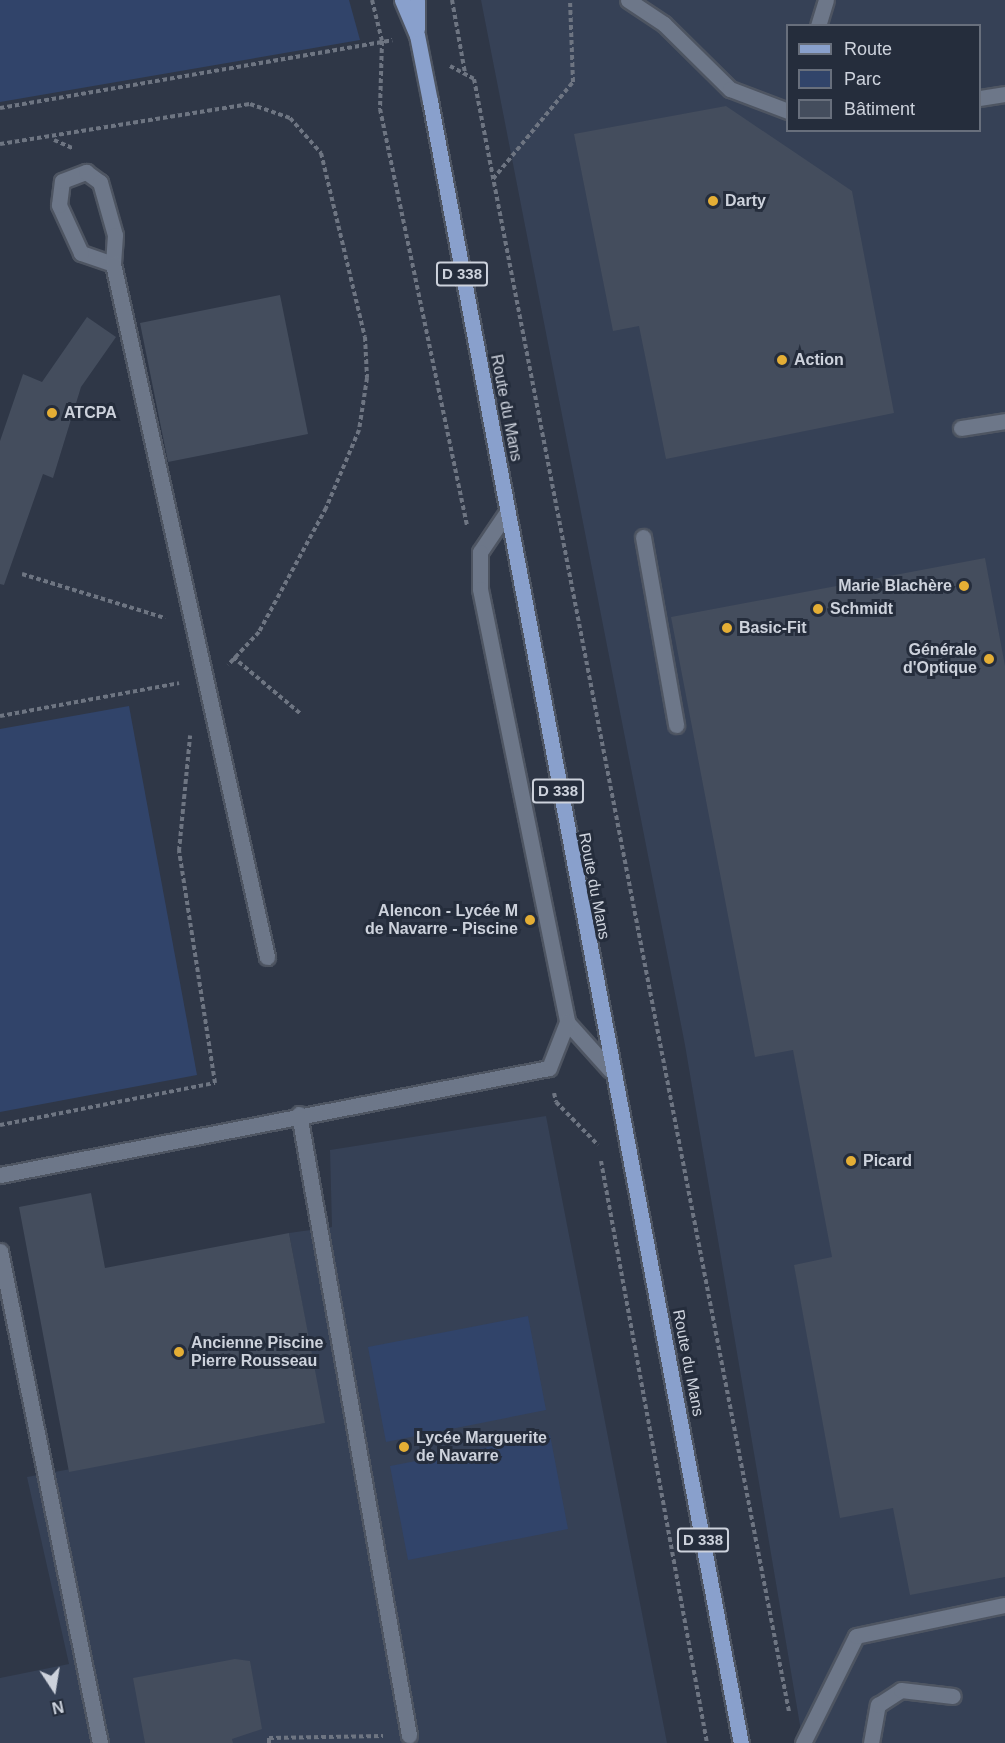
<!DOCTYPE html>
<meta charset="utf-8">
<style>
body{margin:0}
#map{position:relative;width:1005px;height:1743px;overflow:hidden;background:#2f3747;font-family:Helvetica,sans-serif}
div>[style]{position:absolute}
.built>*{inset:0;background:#364156}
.green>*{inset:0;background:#31446a}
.building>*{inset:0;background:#444d5d}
.path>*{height:4px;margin-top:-2px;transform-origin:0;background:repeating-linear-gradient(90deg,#6e7582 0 4.5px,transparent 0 7.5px)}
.roads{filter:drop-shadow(2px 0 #4e5562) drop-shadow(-2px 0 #4e5562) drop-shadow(0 2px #4e5562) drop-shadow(0 -2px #4e5562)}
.service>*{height:15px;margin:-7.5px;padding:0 7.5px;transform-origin:7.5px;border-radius:7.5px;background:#6d7789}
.primary>*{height:15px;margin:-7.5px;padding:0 7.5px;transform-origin:7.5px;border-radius:7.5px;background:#89a0cc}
.dots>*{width:16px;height:16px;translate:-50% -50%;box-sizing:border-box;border:3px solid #252d3c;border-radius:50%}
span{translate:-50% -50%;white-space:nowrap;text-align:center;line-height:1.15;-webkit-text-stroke:6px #252d3c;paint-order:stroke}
.shield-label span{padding:2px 4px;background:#252d3c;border:2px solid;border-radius:4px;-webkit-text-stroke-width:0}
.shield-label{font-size:15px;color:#cdd2dc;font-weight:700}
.poi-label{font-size:16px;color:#cdd2dc;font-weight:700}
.left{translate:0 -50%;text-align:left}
.right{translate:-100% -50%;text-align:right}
.street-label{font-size:16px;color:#cdd2dc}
.legend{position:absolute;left:786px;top:24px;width:195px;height:108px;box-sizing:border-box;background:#252d3c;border:2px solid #686f7c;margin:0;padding:8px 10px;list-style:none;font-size:18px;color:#cdd2dc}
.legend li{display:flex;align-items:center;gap:12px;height:30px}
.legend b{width:30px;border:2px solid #686f7c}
.north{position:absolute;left:24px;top:1659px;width:60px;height:60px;-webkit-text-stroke:4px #252d3c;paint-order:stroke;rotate:168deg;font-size:16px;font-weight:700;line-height:24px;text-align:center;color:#cdd2dc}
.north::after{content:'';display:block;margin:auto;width:21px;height:27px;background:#cdd2dc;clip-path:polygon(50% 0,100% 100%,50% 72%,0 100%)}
</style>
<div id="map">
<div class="built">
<i style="clip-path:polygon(evenodd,481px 0,1005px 0,1005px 1743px,803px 1743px,685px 1045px,481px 0,788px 26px,980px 26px,980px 130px,788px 130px,788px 26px)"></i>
<i style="clip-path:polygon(546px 1116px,667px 1743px,0 1743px,0 1678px,69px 1664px,27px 1477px,324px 1423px,289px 1233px,332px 1227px,330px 1150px)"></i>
</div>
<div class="green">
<i style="clip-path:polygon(0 0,349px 0,360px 40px,0 102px)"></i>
<i style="clip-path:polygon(129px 706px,197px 1075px,0 1112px,0 729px)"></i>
<i style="clip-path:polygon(528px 1316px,546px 1410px,386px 1442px,368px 1347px)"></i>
<i style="clip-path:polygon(550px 1435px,568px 1529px,408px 1560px,390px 1466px)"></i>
</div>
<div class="building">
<i style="clip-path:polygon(726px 106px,852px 191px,894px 413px,666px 459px,639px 326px,613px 331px,574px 134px)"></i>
<i style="clip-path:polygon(280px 295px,308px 434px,168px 462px,140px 323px)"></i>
<i style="clip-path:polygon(87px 317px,116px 337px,81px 387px,53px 478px,43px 474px,4px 585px,0 584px,0 441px,23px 374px,42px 382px)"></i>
<i style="clip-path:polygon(985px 558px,1005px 666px,1005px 1577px,910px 1595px,893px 1508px,840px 1518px,794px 1265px,832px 1257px,793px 1050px,755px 1057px,671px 617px)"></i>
<i style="clip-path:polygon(91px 1193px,105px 1268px,289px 1233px,325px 1423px,69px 1472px,19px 1207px)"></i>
<i style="clip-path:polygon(235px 1659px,250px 1661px,262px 1729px,232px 1739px,233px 1743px,145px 1743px,133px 1678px)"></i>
</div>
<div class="path">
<i style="left:372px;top:0;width:42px;rotate:76.3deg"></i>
<i style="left:382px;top:41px;width:68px;rotate:91.7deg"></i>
<i style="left:380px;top:109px;width:426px;rotate:78.2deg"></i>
<i style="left:452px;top:0;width:74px;rotate:79.9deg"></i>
<i style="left:450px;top:66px;width:27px;rotate:28deg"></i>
<i style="left:474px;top:79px;width:1663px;rotate:79.08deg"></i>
<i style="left:0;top:108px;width:398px;rotate:-9.8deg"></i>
<i style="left:54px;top:140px;width:22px;rotate:24deg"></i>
<i style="left:0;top:144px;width:253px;rotate:-9.1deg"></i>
<i style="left:250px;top:104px;width:42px;rotate:19.3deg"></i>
<i style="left:290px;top:118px;width:47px;rotate:48.5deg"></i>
<i style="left:321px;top:153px;width:189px;rotate:76.6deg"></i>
<i style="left:365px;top:337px;width:41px;rotate:87.2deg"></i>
<i style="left:367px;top:378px;width:53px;rotate:98.7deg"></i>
<i style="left:359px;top:430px;width:85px;rotate:112.9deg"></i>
<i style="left:326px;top:508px;width:141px;rotate:118.4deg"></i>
<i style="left:259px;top:632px;width:45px;rotate:133.2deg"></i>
<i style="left:493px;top:179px;width:126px;rotate:-50.5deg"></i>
<i style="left:573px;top:82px;width:82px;rotate:-92.1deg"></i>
<i style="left:22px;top:574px;width:150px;rotate:17.1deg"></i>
<i style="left:233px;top:657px;width:89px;rotate:40deg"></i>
<i style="left:0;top:716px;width:182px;rotate:-10.4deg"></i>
<i style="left:554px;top:1093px;width:9px;rotate:77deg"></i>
<i style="left:556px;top:1102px;width:60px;rotate:45.7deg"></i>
<i style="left:0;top:1125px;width:219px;rotate:-11.1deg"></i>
<i style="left:215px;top:1083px;width:235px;rotate:-98.8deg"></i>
<i style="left:179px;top:851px;width:116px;rotate:-84.5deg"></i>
<i style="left:601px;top:1161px;width:592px;rotate:79.68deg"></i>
<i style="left:269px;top:1743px;width:5px;rotate:-90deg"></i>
<i style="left:269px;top:1738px;width:114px;rotate:-1deg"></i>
</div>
<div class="roads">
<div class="service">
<i style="left:628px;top:0;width:43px;rotate:33.7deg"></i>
<i style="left:664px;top:24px;width:93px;rotate:44.6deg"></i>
<i style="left:730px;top:89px;width:62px;rotate:20.8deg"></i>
<i style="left:818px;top:26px;width:27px;rotate:-73deg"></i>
<i style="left:980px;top:98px;width:25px;rotate:-9deg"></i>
<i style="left:113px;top:264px;width:34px;rotate:-161deg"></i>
<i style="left:81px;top:253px;width:53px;rotate:-114.6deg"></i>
<i style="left:59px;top:205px;width:24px;rotate:-83deg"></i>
<i style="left:62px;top:181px;width:26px;rotate:-21deg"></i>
<i style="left:86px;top:172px;width:17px;rotate:36deg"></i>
<i style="left:100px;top:182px;width:55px;rotate:74.2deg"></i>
<i style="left:115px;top:235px;width:29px;rotate:94deg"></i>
<i style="left:113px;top:264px;width:710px;rotate:77.47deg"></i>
<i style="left:961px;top:428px;width:45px;rotate:-9deg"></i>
<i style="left:507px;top:512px;width:48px;rotate:124deg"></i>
<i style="left:480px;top:552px;width:37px;rotate:90deg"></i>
<i style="left:480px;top:589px;width:442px;rotate:78.6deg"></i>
<i style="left:567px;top:1022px;width:64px;rotate:48.1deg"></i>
<i style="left:643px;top:537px;width:191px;rotate:80deg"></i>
<i style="left:299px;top:1114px;width:631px;rotate:79.96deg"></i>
<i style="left:0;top:1175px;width:559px;rotate:-11.03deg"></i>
<i style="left:549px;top:1068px;width:49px;rotate:-68.6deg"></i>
<i style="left:0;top:1251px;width:502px;rotate:78.51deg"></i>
<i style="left:803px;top:1743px;width:119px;rotate:-63.6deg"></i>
<i style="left:856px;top:1636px;width:152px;rotate:-11.8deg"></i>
<i style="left:871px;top:1743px;width:39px;rotate:-80deg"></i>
<i style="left:878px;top:1705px;width:27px;rotate:-33deg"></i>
<i style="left:901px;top:1690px;width:52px;rotate:6.6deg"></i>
</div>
<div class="primary">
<i style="left:402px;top:0;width:38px;rotate:67deg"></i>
<i style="left:417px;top:35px;width:67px;rotate:78.9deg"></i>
<i style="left:430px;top:101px;width:1671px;rotate:79.28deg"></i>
<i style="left:417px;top:29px;width:29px;rotate:-90deg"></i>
</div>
</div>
<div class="dots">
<i style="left:713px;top:201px;background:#e4ae35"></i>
<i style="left:782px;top:360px;background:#e4ae35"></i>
<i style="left:52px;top:413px;background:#e4ae35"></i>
<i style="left:964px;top:586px;background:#e4ae35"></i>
<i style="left:818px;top:609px;background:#e4ae35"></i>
<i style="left:727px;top:628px;background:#e4ae35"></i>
<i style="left:989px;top:659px;background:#e4ae35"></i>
<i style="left:530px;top:920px;background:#e4ae35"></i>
<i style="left:851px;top:1161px;background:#e4ae35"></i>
<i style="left:179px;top:1352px;background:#e4ae35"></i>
<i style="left:404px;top:1447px;background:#e4ae35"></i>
</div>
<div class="shield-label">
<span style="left:462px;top:274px">D 338</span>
<span style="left:558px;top:791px">D 338</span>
<span style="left:703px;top:1540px">D 338</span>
</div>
<div class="poi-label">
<span class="left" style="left:725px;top:201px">Darty</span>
<span class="left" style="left:794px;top:360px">Action</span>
<span class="left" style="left:64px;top:413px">ATCPA</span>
<span class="right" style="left:952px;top:586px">Marie Blachère</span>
<span class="left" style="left:830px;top:609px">Schmidt</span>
<span class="left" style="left:739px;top:628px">Basic-Fit</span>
<span class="right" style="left:977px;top:659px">Générale<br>d'Optique</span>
<span class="right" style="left:518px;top:920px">Alencon - Lycée M<br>de Navarre - Piscine</span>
<span class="left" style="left:863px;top:1161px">Picard</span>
<span class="left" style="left:191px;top:1352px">Ancienne Piscine<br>Pierre Rousseau</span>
<span class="left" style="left:416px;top:1447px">Lycée Marguerite<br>de Navarre</span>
</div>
<div class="street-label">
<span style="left:506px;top:408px;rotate:79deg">Route du Mans</span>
<span style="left:594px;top:886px;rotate:79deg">Route du Mans</span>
<span style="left:688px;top:1363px;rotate:79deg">Route du Mans</span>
</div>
<ul class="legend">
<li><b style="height:8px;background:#89a0cc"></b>Route</li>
<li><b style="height:16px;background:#31446a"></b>Parc</li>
<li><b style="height:16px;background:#444d5d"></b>Bâtiment</li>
</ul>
<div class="north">N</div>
</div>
